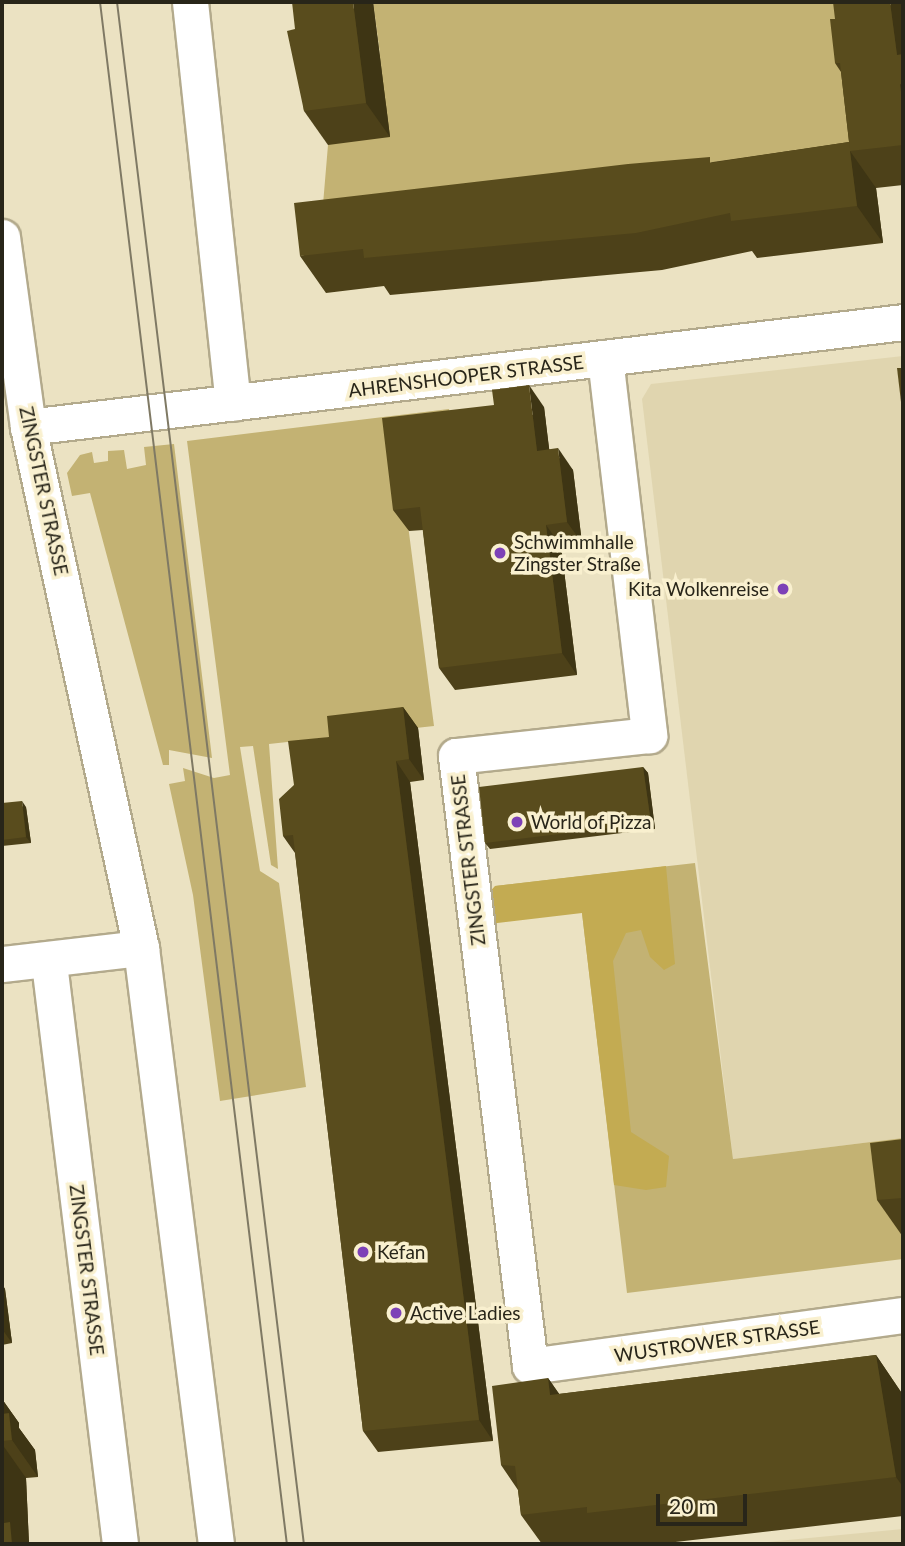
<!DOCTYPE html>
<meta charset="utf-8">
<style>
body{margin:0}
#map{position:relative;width:905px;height:1546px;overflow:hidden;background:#ebe2c2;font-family:Lato,sans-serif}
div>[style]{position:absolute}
.built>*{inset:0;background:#e0d5af}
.green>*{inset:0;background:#c3b273}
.forest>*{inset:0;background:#c3ab52}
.roads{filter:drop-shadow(2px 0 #b3aa8c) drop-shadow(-2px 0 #b3aa8c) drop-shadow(0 2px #b3aa8c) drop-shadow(0 -2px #b3aa8c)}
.minor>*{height:35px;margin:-17.5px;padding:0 17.5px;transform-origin:17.5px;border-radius:17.5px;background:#fff}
.tram>*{height:2px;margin:-1px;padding:0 1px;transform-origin:1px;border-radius:1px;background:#7f7964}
.wall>*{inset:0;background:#4d4119}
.shaded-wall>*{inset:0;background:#3e3514}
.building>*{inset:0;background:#594c1d}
.dots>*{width:19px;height:19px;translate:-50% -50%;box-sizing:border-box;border:4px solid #f9f0cf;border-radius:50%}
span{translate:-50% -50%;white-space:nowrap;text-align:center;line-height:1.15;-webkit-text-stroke:7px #f9f0cf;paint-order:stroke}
.street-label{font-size:19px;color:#282519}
.poi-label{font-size:19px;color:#282519}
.left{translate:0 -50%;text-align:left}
.right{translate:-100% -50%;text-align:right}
.frame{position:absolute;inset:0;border:4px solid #282519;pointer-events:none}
.scale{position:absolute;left:656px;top:1494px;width:91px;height:32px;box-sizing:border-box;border:4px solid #282519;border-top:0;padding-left:9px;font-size:21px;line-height:24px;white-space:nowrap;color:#282519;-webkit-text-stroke:5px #f9f0cf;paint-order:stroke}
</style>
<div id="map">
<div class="built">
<i style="clip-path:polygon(903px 356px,903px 1138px,733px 1159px,642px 399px,651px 384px)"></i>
<i style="clip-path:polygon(903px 1529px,903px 1544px,745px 1544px)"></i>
</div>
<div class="green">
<i style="clip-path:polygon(373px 2px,855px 2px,875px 179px,320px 240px,328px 145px,380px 54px)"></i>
<i style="clip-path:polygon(449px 409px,453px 433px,397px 440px,434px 726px,269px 744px,278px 869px,271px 865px,253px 746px,240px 747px,260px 871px,279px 883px,306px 1087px,220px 1101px,193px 895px,169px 784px,185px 781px,183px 768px,214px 778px,230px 775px,187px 441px)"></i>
<i style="clip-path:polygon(174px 444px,212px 758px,169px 750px,169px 765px,163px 765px,90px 493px,72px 496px,67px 473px,80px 455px,92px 452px,94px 463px,108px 461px,108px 451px,124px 450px,127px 469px,146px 465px,144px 447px)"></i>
<i style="clip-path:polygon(695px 863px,733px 1159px,903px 1138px,903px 1259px,627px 1293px,582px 913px,495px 886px)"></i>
</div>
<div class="forest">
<i style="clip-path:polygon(666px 866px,675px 964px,664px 970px,650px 957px,641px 930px,626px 933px,613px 961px,631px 1132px,669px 1156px,666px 1187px,646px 1190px,614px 1185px,582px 913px,489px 924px,486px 896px,495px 886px)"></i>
</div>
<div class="roads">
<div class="minor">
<i style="left:190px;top:2px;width:403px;rotate:83.9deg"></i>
<i style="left:2px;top:237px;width:192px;rotate:82.2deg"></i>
<i style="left:28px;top:427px;width:533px;rotate:77.76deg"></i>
<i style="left:141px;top:948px;width:601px;rotate:82.83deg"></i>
<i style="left:605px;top:358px;width:380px;rotate:83.3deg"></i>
<i style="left:649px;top:735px;width:194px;rotate:173.8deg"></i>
<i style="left:456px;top:756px;width:614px;rotate:83.08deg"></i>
<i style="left:530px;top:1366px;width:376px;rotate:-7.8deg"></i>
<i style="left:28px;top:427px;width:881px;rotate:-6.84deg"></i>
<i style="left:49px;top:963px;width:585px;rotate:83.03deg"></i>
<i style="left:2px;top:964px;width:140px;rotate:-6.6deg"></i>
</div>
</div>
<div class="tram">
<i style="left:100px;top:2px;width:1553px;rotate:83.09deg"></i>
<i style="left:117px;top:2px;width:1553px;rotate:83.09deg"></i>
</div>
<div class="wall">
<i style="clip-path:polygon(373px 2px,390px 137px,328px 145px,304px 111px,295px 29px)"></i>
<i style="clip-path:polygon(903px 2px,903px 185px,876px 188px,883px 243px,757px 258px,752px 251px,662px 270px,390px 295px,384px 286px,326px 293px,300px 256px,713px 162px,849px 142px,841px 72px,835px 63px,835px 19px)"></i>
<i style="clip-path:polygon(544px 407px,549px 449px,573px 470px,582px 543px,561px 546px,577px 675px,455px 690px,439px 668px,423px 530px,409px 531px,393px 510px)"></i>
<i style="clip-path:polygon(403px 707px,418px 728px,424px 780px,410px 782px,493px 1441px,378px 1452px,363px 1431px,295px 853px,283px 836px,294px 785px,329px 737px)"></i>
<i style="clip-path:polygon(643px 767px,648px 773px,655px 829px,490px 849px,485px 843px)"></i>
<i style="clip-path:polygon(2px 803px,26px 807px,31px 843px,2px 846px)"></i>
<i style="clip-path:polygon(903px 1139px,903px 1237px,877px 1200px)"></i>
<i style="clip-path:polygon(2px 1284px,5px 1289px,12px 1343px,2px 1345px)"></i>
<i style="clip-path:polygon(876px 1355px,901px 1392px,903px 1404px,903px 1516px,658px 1544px,542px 1544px,521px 1515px,518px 1490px,501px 1465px,548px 1378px,559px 1394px)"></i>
<i style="clip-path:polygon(2px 1399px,19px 1423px,19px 1428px,35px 1450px,38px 1477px,26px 1478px,29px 1544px,2px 1544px)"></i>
</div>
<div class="shaded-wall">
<i style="clip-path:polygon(353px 2px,373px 2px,390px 137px,366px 103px)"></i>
<i style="clip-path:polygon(890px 2px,903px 2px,903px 64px,897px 55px)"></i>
<i style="clip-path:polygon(900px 84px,903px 88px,903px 108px)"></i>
<i style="clip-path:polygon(850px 151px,876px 188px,883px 243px,857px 206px)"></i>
<i style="clip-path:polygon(529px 385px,544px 407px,552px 472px,537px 451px)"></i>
<i style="clip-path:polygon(558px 448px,573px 470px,582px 543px,567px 522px)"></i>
<i style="clip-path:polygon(546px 525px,561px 546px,577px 675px,562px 653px)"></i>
<i style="clip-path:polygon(403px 707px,418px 728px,424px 780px,409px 759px)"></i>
<i style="clip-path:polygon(396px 761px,410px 782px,493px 1441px,479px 1420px)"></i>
<i style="clip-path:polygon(643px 767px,648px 773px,655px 829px,651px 823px)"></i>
<i style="clip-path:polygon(22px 801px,26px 807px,31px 843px,26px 837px)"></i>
<i style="clip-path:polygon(2px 1284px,5px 1289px,12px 1343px,2px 1329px)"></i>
<i style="clip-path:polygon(876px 1355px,901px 1392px,903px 1404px,903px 1487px,896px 1477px)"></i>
<i style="clip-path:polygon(548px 1378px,574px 1415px,550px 1395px)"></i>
<i style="clip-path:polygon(2px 1399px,19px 1423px,19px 1428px,35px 1450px,38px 1477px,12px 1440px,2px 1422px)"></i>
<i style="clip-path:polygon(2px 1444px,26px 1478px,29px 1544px,12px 1544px,4px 1523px,2px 1477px)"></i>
</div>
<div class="building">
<i style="clip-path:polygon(292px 2px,353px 2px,366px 103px,304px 111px,287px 31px,295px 29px)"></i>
<i style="clip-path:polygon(833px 2px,890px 2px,897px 55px,903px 54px,903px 84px,900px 84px,903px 108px,903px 145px,850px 151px,857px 206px,731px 221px,730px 213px,636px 233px,364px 258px,363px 249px,300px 256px,294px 203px,628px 164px,710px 157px,710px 163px,849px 142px,850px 150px,840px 63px,835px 63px,830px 19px,835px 19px)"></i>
<i style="clip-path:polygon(897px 368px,903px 368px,903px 419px)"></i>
<i style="clip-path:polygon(529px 385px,537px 451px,558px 448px,567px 522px,546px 525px,562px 653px,439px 668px,420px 507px,393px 510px,382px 418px,494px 405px,492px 390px)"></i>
<i style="clip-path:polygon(403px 707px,409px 759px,396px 761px,479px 1420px,363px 1431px,293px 835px,283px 836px,279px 799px,294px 785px,288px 741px,329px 737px,327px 716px)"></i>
<i style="clip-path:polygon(643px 767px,651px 823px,485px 843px,479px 787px)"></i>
<i style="clip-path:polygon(22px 801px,26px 837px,2px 840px,2px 803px)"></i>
<i style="clip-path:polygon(903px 1139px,903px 1198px,877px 1200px,870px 1143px)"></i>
<i style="clip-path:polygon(876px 1355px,896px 1477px,587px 1513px,587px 1507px,521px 1515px,515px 1466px,501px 1465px,492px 1386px,548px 1378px,550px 1395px)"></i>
<i style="clip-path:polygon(9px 1413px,12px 1440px,2px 1441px,2px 1414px)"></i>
<i style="clip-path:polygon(2px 1477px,4px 1523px,10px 1522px,12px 1544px,2px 1544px)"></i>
</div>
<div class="dots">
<i style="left:500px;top:553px;background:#7d41b7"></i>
<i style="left:783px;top:589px;background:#7d41b7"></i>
<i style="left:517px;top:822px;background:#7d41b7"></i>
<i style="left:363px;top:1252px;background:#7d41b7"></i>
<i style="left:396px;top:1313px;background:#7d41b7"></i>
</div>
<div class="street-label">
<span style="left:466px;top:376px;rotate:-7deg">AHRENSHOOPER STRASSE</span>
<span style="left:44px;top:491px;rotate:78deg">ZINGSTER STRASSE</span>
<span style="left:468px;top:860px;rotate:-97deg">ZINGSTER STRASSE</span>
<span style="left:87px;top:1270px;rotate:83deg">ZINGSTER STRASSE</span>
<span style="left:717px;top:1341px;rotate:-8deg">WUSTROWER STRASSE</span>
</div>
<div class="poi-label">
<span class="left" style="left:514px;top:553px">Schwimmhalle<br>Zingster Straße</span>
<span class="right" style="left:769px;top:589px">Kita Wolkenreise</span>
<span class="left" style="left:531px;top:822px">World of Pizza</span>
<span class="left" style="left:377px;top:1252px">Kefan</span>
<span class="left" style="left:410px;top:1313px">Active Ladies</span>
</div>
<div class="frame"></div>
<div class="scale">20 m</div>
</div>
